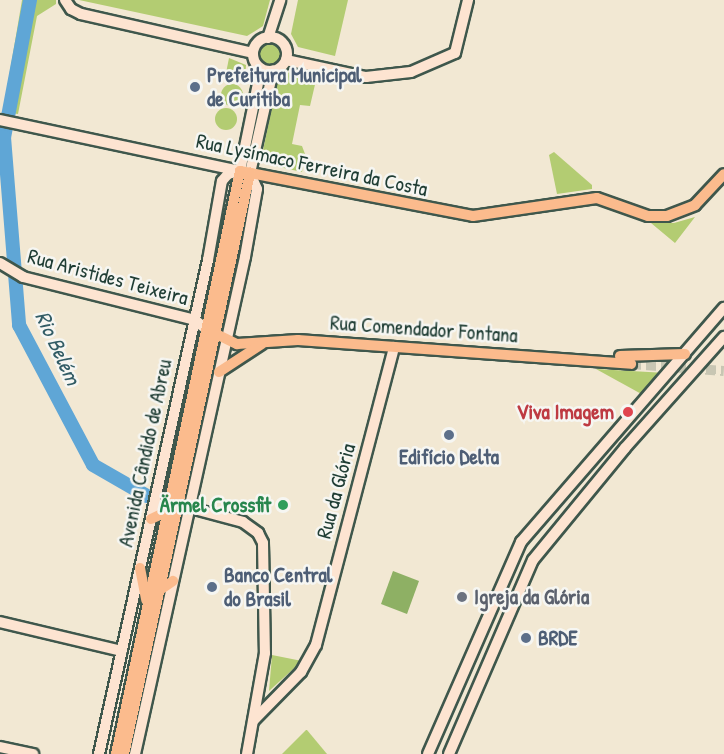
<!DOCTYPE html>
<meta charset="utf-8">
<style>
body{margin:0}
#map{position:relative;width:724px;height:754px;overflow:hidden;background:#f2e8d3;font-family:"Patrick Hand",sans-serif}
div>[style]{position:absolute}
.green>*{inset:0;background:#b3cc72}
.round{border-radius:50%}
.forest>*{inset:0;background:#8eb064}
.river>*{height:14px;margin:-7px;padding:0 7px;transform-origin:7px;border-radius:7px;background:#5fa6d6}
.primary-tunnel>*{height:10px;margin-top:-5px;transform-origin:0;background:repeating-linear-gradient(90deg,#c8c6b3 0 10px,transparent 0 15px)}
.roads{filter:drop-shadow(2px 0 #3f574c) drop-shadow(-2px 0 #3f574c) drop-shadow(0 2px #3f574c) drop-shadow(0 -2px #3f574c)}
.secondary>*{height:10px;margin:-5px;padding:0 5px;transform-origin:5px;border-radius:5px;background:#fde4d1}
.secondary>.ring{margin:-5px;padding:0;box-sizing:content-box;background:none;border:10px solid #fde4d1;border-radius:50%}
.primary>*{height:10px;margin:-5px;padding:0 5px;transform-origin:5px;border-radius:5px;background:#fbbb8d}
.dots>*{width:16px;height:16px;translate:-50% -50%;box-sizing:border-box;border:3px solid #f6f6f2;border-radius:50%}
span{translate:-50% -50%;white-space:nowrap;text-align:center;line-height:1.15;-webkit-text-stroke:5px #f6f6f2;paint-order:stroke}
.service-label{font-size:21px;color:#4e5e75;font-weight:700}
.left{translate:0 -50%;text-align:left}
.street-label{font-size:21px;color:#1f3d34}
.health-label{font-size:21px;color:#be3a42;font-weight:700}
.right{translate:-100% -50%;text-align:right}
.leisure-label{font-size:21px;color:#27864d;font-weight:700}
.worship-label{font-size:21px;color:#5b616d;font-weight:700}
.water-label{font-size:22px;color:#325c65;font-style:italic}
</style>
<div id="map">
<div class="green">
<i style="clip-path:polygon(22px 0,56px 0,56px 4px,37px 16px,18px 114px,3px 112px)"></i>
<i style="clip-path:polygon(79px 0,270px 0,263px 26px,247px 36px)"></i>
<i style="clip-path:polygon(298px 0,348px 0,335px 56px,298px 47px,291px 34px)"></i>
<i class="round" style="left:258px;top:44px;width:24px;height:24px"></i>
<i style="clip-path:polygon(229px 58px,246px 65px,245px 82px,225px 78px)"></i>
<i style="clip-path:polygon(292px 71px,317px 76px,310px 106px,300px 105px,292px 144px,302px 146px,305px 154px,302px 172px,270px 165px,263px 150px,277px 84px,282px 76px)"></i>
<i class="round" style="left:221px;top:84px;width:22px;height:22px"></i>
<i class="round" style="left:215px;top:108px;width:22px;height:22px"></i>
<i style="clip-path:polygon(554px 152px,592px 185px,592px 189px,557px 194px,549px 155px)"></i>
<i style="clip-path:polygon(695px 217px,675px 243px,651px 223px,674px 223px)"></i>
<i style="clip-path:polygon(596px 369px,666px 373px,645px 396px)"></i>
<i style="clip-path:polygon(272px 655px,302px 661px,269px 691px)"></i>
<i style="clip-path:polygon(307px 730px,327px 754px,282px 754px,306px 730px)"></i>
</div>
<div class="forest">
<i style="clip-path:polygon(393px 571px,419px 581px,407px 614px,381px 604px)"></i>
</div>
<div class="river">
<i style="left:30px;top:0;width:139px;rotate:100.7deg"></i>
<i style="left:4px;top:137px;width:189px;rotate:85.4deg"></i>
<i style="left:19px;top:325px;width:158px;rotate:62.1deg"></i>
<i style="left:93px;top:465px;width:62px;rotate:29.9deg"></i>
</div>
<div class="primary-tunnel">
<i style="left:631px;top:364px;width:93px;rotate:4.3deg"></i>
</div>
<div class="roads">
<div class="secondary">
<i style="left:65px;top:0;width:11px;rotate:56deg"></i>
<i style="left:71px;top:9px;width:11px;rotate:27deg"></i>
<i style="left:81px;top:14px;width:176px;rotate:12.8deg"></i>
<i class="ring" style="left:253px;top:37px;width:24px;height:24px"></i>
<i style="left:268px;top:38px;width:40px;rotate:-72deg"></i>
<i style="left:286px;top:60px;width:82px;rotate:12deg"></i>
<i style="left:366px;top:77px;width:45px;rotate:-6.3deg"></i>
<i style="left:411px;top:72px;width:48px;rotate:-23.4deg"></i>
<i style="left:455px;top:53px;width:55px;rotate:-76.2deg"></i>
<i style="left:0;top:120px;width:241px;rotate:12deg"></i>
<i style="left:240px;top:171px;width:104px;rotate:-78.4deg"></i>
<i style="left:0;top:263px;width:27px;rotate:31deg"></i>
<i style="left:23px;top:277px;width:177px;rotate:14deg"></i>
<i style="left:195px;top:320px;width:14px;rotate:39deg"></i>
<i style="left:183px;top:506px;width:62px;rotate:14.9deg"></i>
<i style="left:243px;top:522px;width:19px;rotate:36deg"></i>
<i style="left:258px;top:533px;width:11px;rotate:63deg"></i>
<i style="left:263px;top:543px;width:110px;rotate:89deg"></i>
<i style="left:265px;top:653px;width:103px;rotate:100.1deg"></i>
<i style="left:0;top:622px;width:125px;rotate:13.4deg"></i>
<i style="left:253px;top:721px;width:69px;rotate:-45.6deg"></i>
<i style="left:301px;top:672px;width:31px;rotate:-61deg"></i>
<i style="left:316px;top:645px;width:308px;rotate:-75.3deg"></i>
<i style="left:0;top:747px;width:34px;rotate:12deg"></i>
<i style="left:99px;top:754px;width:506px;rotate:-77.56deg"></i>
<i style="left:208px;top:260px;width:80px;rotate:-80deg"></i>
<i style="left:222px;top:181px;width:9px;rotate:-49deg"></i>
<i style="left:228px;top:174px;width:12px;rotate:-14deg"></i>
<i style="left:135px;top:754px;width:509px;rotate:-77.52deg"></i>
<i style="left:245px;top:257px;width:69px;rotate:-80deg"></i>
<i style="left:257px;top:189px;width:17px;rotate:-114deg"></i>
<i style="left:250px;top:173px;width:105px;rotate:-77.3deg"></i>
<i style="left:428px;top:754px;width:232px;rotate:-66.3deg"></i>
<i style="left:521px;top:542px;width:310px;rotate:-49.1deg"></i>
<i style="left:449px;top:754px;width:211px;rotate:-66.6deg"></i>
<i style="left:533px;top:560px;width:145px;rotate:-50.6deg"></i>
<i style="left:625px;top:448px;width:149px;rotate:-48.3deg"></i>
</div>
<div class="primary">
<i style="left:212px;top:332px;width:28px;rotate:26deg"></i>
<i style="left:237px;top:344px;width:61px;rotate:-3.8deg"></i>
<i style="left:298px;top:340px;width:334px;rotate:4.1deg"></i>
<i style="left:620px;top:356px;width:65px;rotate:-1.8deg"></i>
<i style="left:219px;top:372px;width:51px;rotate:-33.1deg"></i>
<i style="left:151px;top:519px;width:21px;rotate:-25deg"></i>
<i style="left:140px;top:568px;width:33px;rotate:79deg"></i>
<i style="left:160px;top:590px;width:16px;rotate:-35deg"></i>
<i style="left:116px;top:754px;width:596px;rotate:-77.99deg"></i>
<i style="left:240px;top:171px;width:237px;rotate:10.9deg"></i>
<i style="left:473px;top:216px;width:125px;rotate:-8.3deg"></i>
<i style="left:597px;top:198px;width:54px;rotate:19.4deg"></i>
<i style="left:648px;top:216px;width:19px"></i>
<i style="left:667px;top:216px;width:30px;rotate:-21deg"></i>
<i style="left:695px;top:205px;width:42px;rotate:-46.9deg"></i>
<i style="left:124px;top:754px;width:595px;rotate:-77.76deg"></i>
</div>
</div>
<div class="dots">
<i style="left:195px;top:87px;background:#5c6f8a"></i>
<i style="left:628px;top:412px;background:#e0444e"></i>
<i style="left:449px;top:435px;background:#5c6f8a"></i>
<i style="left:283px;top:505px;background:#2e9e5b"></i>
<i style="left:212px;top:587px;background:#5c6f8a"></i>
<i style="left:462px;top:597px;background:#6b7280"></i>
<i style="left:526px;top:638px;background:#5c6f8a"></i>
</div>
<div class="service-label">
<span class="left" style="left:207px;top:87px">Prefeitura Municipal<br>de Curitiba</span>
<span style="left:449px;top:457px">Edifício Delta</span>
<span class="left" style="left:224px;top:587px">Banco Central<br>do Brasil</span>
<span class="left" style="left:538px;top:638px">BRDE</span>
</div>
<div class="street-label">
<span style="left:312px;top:165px;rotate:12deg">Rua Lysímaco Ferreira da Costa</span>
<span style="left:108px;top:277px;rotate:15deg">Rua Aristides Teixeira</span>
<span style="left:424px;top:329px;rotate:4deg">Rua Comendador Fontana</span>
<span style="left:145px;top:453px;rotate:-78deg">Avenida Cândido de Abreu</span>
<span style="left:336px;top:491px;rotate:-75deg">Rua da Glória</span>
</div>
<div class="health-label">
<span class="right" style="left:614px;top:412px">Viva Imagem</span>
</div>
<div class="leisure-label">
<span class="right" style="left:271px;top:505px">Ärmel Crossfit</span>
</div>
<div class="worship-label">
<span class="left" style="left:474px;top:597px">Igreja da Glória</span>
</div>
<div class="water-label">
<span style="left:58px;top:348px;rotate:65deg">Rio Belém</span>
</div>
</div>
